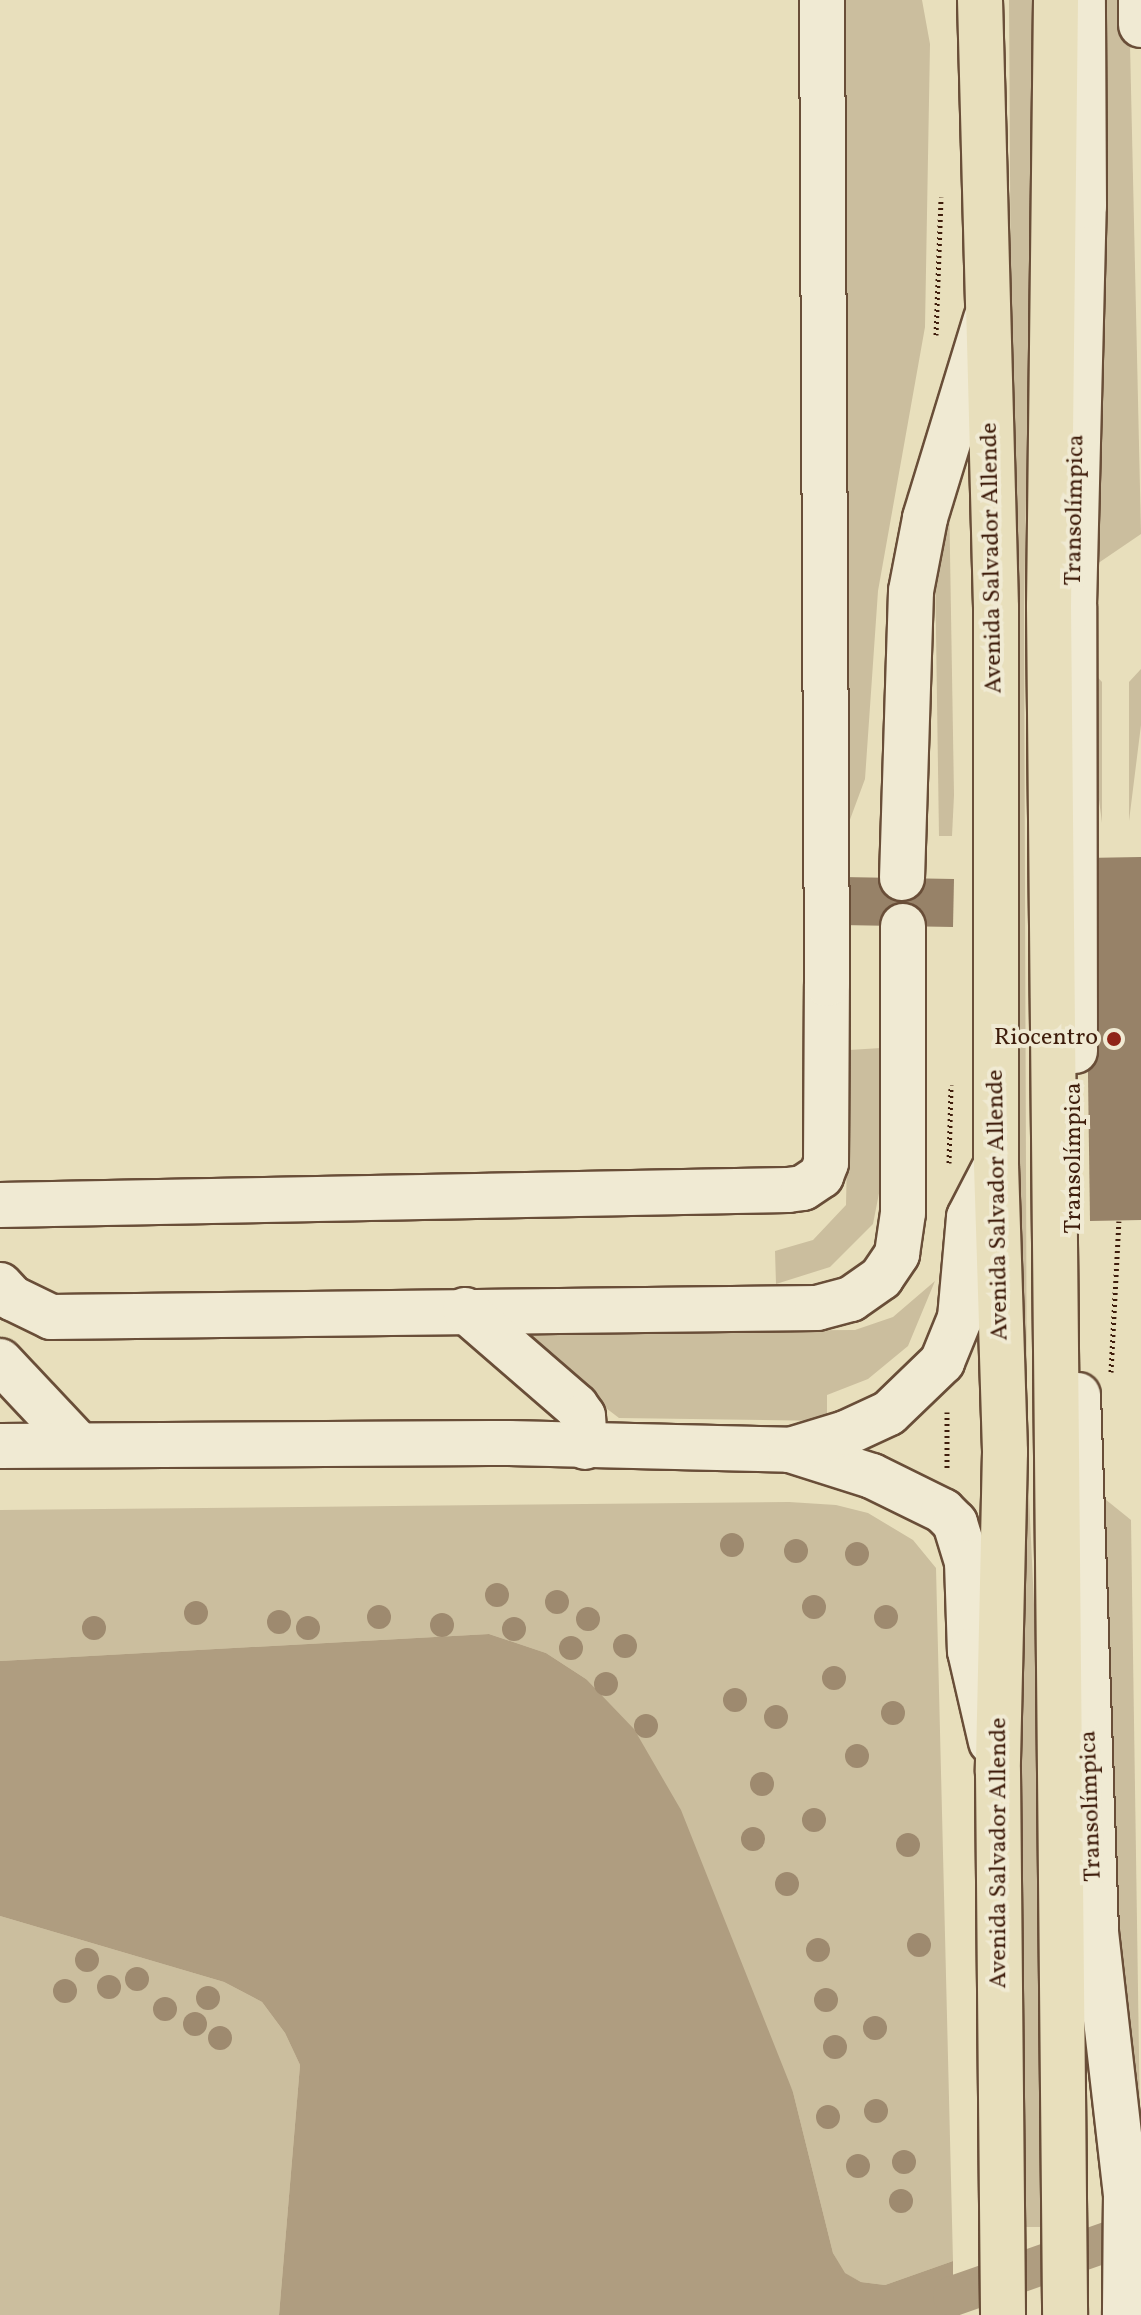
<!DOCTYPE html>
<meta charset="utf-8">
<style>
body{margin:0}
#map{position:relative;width:1141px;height:2315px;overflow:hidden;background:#e8dfbc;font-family:Vollkorn,serif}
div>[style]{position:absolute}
.green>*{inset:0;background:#cbbe9e}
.water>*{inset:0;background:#af9d80}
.canal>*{height:40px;margin:-20px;padding:0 20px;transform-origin:20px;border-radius:20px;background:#af9d80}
.building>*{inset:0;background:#978268}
.path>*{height:5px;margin-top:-2.5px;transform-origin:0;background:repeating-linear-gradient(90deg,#3f1d0c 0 2px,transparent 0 6px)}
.roads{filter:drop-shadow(2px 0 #694e38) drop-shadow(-2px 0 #694e38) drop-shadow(0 2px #694e38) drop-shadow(0 -2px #694e38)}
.minor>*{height:44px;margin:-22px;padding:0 22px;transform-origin:22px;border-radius:22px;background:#f0ead3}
.major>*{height:44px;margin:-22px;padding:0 22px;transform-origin:22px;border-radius:22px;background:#e8dfbc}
.highway>*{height:44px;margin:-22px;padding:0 22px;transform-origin:22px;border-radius:22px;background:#e8dfbc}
.trees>*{width:24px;height:24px;margin:-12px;border-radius:50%;background:#9e8a6f}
.dots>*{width:22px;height:22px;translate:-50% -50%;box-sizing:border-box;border:4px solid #f0ead3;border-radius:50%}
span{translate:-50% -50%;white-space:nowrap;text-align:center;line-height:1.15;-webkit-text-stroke:8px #f0ead3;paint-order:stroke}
.street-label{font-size:24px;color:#3f1d0c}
.poi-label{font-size:24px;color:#3f1d0c}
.right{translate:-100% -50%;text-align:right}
</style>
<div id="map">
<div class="green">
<i style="clip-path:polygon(840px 0,922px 0,930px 44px,925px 327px,878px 591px,865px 779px,848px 825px)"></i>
<i style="clip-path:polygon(1009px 0,1035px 0,1024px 607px,1027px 1453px,1048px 1908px,1043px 2227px,1022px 2227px)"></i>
<i style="clip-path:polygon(1095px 0,1129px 0,1141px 534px,1094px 566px)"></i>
<i style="clip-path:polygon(949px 492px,954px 795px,952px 836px,939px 836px,935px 564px)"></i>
<i style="clip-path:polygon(1081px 659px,1102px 682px,1102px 823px)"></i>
<i style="clip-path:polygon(1141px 669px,1141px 725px,1129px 821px,1129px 682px)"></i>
<i style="clip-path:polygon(881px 1048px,881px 1183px,873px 1224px,830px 1267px,776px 1284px,775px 1251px,813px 1240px,846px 1205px,849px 1050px)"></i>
<i style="clip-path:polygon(935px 1281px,908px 1346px,868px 1379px,827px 1395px,827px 1421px,619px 1418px,507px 1332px,855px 1330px,893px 1317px)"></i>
<i style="clip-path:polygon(1105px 1499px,1131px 1520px,1141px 2190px,1112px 1900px)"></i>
<i style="clip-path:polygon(789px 1502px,836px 1505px,868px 1513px,913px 1540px,936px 1568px,953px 2261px,885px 2285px,861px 2282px,844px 2273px,833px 2253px,793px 2092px,586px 1679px,546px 1653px,489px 1634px,0 1661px,0 1510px)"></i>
<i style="clip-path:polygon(0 1916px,224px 1982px,262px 2002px,285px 2033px,300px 2065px,279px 2315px,0 2315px)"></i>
</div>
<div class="water">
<i style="clip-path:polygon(489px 1634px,546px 1653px,586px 1679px,634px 1729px,681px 1810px,793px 2092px,833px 2253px,845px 2273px,861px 2282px,885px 2285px,953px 2261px,953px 2315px,279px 2315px,300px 2065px,285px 2033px,262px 2002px,224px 1982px,0 1916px,0 1661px)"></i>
</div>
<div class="canal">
<i style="left:953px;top:2296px;width:199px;rotate:-19.3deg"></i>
</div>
<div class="building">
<i style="clip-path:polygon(1141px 857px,1141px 1220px,1090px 1221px,1085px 858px)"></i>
<i style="clip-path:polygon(842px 877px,954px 879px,953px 927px,841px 925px)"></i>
</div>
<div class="path">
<i style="left:936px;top:335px;width:138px;rotate:-87.9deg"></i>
<i style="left:949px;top:1163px;width:78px;rotate:-88.5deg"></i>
<i style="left:1111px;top:1372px;width:151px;rotate:-87deg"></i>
<i style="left:947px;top:1412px;width:58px;rotate:90deg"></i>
</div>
<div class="roads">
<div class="minor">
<i style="left:1141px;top:0;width:25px;rotate:90deg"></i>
<i style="left:902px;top:878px;width:287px;rotate:-88.2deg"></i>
<i style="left:911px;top:591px;width:74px;rotate:-79.1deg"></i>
<i style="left:925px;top:518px;width:208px;rotate:-73deg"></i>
<i style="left:1075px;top:1051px;width:445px;rotate:-90.1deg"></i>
<i style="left:1074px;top:606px;width:400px;rotate:-88.6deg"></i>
<i style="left:1084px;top:206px;width:206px;rotate:-90.3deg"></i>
<i style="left:0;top:1205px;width:788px;rotate:-1.09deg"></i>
<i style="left:788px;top:1190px;width:15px;rotate:-8deg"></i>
<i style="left:803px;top:1188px;width:22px;rotate:-34deg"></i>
<i style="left:821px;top:1176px;width:14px;rotate:-69deg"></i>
<i style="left:826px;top:1163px;width:179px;rotate:-89.7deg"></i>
<i style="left:827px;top:984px;width:984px;rotate:-90.29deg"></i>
<i style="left:0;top:1285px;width:18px;rotate:47deg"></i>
<i style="left:12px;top:1298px;width:43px;rotate:26deg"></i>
<i style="left:51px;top:1317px;width:766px;rotate:-0.67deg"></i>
<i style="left:817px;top:1308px;width:35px;rotate:-15deg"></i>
<i style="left:851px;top:1299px;width:37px;rotate:-35deg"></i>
<i style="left:881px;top:1278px;width:29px;rotate:-56deg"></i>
<i style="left:897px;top:1254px;width:41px;rotate:-81.7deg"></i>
<i style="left:903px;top:1213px;width:287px;rotate:-90deg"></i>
<i style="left:465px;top:1310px;width:147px;rotate:40.9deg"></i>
<i style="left:576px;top:1406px;width:12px;rotate:55deg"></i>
<i style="left:583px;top:1416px;width:31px;rotate:86deg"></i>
<i style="left:0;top:1361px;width:112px;rotate:46.8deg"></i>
<i style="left:1078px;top:1395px;width:537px;rotate:88.08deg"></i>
<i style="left:1096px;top:1932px;width:264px;rotate:83.5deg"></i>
<i style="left:1126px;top:2194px;width:121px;rotate:90.5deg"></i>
<i style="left:0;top:1446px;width:509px;rotate:-0.34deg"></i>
<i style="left:509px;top:1443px;width:281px;rotate:1.4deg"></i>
<i style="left:790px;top:1450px;width:86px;rotate:17.6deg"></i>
<i style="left:872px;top:1476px;width:79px;rotate:26.2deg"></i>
<i style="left:943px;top:1511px;width:17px;rotate:45deg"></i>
<i style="left:955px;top:1523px;width:41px;rotate:72.9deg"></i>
<i style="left:967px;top:1562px;width:89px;rotate:88.1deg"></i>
<i style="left:970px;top:1651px;width:93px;rotate:77deg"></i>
<i style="left:790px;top:1450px;width:59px;rotate:-16.9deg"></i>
<i style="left:846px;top:1433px;width:47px;rotate:-24.9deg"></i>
<i style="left:889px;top:1413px;width:74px;rotate:-43.9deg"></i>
<i style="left:942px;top:1362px;width:48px;rotate:-67.8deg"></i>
<i style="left:960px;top:1318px;width:101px;rotate:-84.9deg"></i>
<i style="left:969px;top:1217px;width:59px;rotate:-62.6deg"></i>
</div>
<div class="major">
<i style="left:980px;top:0;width:608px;rotate:88.49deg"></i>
<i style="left:996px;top:608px;width:557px;rotate:90deg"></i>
<i style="left:996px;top:1165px;width:287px;rotate:88.2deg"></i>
<i style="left:1005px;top:1452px;width:320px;rotate:91.3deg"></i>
<i style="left:998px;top:1772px;width:543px;rotate:89.47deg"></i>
</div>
<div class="highway">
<i style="left:1056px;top:0;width:606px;rotate:90.66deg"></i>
<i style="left:1049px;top:606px;width:1709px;rotate:89.46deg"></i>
</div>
</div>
<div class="trees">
<i style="left:732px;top:1545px"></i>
<i style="left:796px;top:1551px"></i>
<i style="left:857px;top:1554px"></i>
<i style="left:497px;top:1595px"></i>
<i style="left:557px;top:1602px"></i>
<i style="left:814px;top:1607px"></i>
<i style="left:196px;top:1613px"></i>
<i style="left:379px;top:1617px"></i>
<i style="left:886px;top:1617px"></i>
<i style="left:588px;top:1619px"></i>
<i style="left:279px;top:1622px"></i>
<i style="left:442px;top:1625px"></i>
<i style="left:94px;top:1628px"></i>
<i style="left:308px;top:1628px"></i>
<i style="left:514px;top:1629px"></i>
<i style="left:625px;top:1646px"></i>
<i style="left:571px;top:1648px"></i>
<i style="left:834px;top:1678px"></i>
<i style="left:606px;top:1684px"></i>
<i style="left:735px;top:1700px"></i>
<i style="left:893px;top:1713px"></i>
<i style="left:776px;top:1717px"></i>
<i style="left:646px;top:1726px"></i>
<i style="left:857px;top:1756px"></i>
<i style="left:762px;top:1784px"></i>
<i style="left:814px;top:1820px"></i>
<i style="left:753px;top:1839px"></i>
<i style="left:908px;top:1845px"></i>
<i style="left:787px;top:1884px"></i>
<i style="left:919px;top:1945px"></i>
<i style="left:818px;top:1950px"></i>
<i style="left:87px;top:1960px"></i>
<i style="left:137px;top:1979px"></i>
<i style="left:109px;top:1987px"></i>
<i style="left:65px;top:1991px"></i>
<i style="left:208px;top:1998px"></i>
<i style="left:826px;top:2000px"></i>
<i style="left:165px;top:2009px"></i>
<i style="left:195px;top:2024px"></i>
<i style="left:875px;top:2028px"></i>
<i style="left:220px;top:2038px"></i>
<i style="left:835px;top:2047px"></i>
<i style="left:876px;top:2111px"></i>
<i style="left:828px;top:2117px"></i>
<i style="left:904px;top:2162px"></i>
<i style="left:858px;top:2166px"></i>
<i style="left:901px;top:2201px"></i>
</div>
<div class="dots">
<i style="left:1114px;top:1039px;background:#8f2418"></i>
</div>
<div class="street-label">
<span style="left:1076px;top:510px;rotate:-89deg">Transolímpica</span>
<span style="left:993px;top:558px;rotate:-91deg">Avenida Salvador Allende</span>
<span style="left:1075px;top:1158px;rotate:-90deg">Transolímpica</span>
<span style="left:999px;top:1205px;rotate:-91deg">Avenida Salvador Allende</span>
<span style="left:1092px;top:1806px;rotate:-92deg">Transolímpica</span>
<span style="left:1000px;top:1853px;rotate:-90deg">Avenida Salvador Allende</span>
</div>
<div class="poi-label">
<span class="right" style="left:1098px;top:1039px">Riocentro</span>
</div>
</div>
